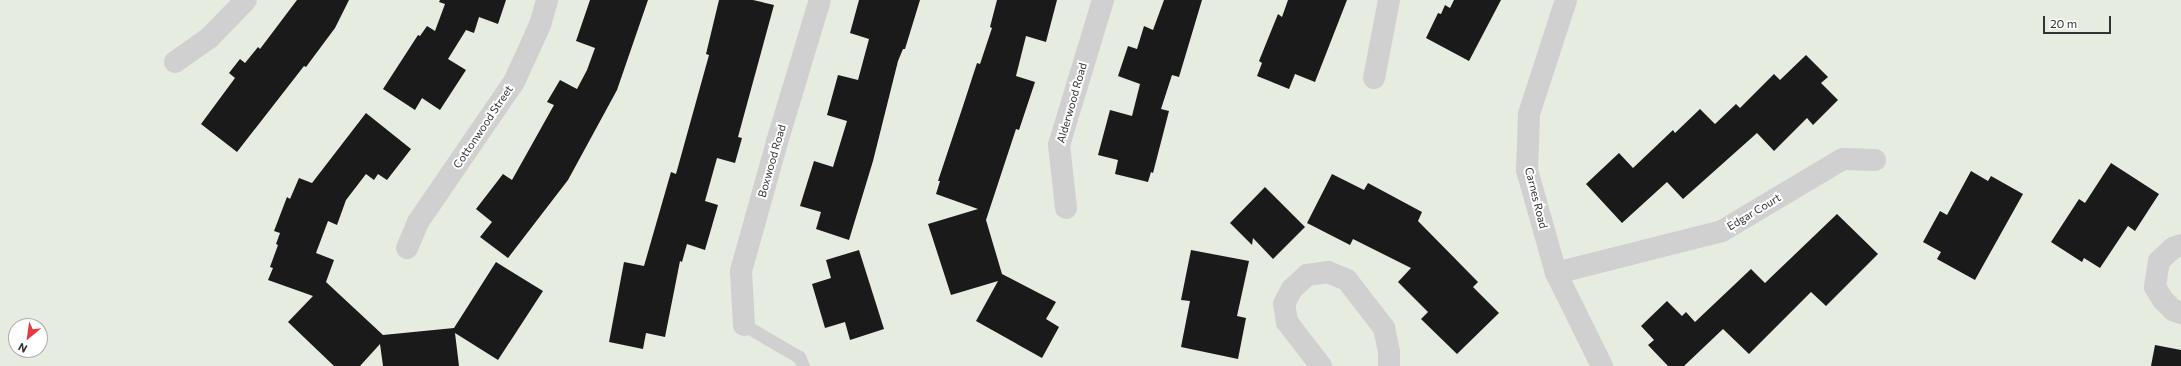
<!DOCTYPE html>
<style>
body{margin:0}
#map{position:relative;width:2181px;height:366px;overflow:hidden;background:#fff;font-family:Commissioner,sans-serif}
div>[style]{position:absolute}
.green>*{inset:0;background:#e6ecdf}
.building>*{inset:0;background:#1a1a1a}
.service>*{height:13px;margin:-6.5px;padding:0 6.5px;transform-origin:6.5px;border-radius:6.5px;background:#d0d0d0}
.minor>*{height:22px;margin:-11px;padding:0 11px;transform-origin:11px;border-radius:11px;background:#d0d0d0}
.tertiary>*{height:22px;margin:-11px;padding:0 11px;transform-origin:11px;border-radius:11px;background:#d0d0d0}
span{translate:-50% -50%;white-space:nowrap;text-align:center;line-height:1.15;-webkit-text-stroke:4px #fff;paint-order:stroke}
.street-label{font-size:11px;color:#333}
.north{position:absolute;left:8px;top:318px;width:40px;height:40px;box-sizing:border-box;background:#fff;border:1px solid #adadad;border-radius:50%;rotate:209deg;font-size:11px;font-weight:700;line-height:16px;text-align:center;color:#333}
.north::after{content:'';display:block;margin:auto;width:14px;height:18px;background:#e63946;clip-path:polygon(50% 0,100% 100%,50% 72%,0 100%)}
.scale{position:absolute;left:2043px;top:16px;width:68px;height:18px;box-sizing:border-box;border:2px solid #333;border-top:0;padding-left:5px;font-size:12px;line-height:14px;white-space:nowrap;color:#333;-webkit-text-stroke:3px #fff;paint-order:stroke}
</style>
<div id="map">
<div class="green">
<i style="clip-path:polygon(evenodd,0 0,2181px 0,2181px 366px,0 366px,0 0,16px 326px,40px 326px,40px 350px,16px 350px,16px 326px)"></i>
</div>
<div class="building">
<i style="clip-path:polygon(297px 0,349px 0,335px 28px,306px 67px,304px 66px,237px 152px,201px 124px,235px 78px,229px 73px,240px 59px,245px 63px,258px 47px,260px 49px)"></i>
<i style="clip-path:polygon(440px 0,506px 0,498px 24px,479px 17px,474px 33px,466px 30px,448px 59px,466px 70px,440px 110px,422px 98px,415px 110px,383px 89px,418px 35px,420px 36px,427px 26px,435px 31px,445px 4px,439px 2px)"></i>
<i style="clip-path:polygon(590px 0,648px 0,617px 90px,568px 180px,508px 258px,480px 237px,492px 222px,476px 209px,503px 174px,512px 180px,554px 105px,547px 102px,560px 80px,577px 89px,587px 70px,595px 48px,576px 41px)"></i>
<i style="clip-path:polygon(719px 0,753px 0,774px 5px,738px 137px,742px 138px,735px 163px,717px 158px,705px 201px,718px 205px,705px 250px,687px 244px,682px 262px,680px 261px,665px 337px,646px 333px,643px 349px,609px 342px,624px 262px,644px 266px,671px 172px,676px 174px,709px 55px,706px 54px)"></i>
<i style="clip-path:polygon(859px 0,920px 0,905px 49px,903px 49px,898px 61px,873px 161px,849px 240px,816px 229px,821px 212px,800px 206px,814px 161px,833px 167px,847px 121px,827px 115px,838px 75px,858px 80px,869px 39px,850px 33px)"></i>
<i style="clip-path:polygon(997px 0,1057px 0,1046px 42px,1026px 36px,1016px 76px,1035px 82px,1019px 130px,1016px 129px,986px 220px,1002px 274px,1056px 302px,1046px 319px,1059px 327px,1042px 358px,976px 321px,998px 281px,951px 295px,928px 224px,978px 209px,936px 194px,940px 181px,938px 181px,963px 106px,977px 63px,980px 64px,992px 28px,990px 27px)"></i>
<i style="clip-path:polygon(1164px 0,1202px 0,1179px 77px,1172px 75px,1161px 109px,1169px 111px,1153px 173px,1151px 172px,1148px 182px,1115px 174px,1118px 160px,1098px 155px,1110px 110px,1132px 116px,1140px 84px,1118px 76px,1128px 46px,1137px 49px,1144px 26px,1153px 30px)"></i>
<i style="clip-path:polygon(1288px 0,1347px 0,1315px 82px,1295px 74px,1289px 89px,1257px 76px,1262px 63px,1259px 61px,1278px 14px,1282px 17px)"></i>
<i style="clip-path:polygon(1454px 0,1501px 0,1469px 61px,1426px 38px,1438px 13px,1441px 14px,1445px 5px,1450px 8px)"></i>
<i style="clip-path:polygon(1806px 55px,1828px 77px,1821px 83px,1838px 100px,1813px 125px,1807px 118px,1774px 151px,1757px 133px,1683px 199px,1667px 182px,1622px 223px,1586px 184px,1619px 153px,1633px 168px,1673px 130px,1675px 133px,1700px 109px,1715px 124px,1736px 104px,1740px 108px,1774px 74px,1780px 80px)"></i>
<i style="clip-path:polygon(366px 113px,411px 149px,387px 180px,378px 174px,374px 180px,366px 174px,346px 200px,337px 225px,328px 221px,316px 253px,334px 260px,326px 282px,383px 335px,454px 328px,496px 262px,543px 291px,498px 360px,455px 333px,459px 366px,383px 366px,380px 344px,360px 366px,334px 366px,288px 322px,313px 296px,268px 280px,273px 268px,270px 267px,278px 245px,276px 244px,280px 233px,274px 231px,287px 197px,290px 199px,299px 178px,312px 183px)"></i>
<i style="clip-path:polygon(2111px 163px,2159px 194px,2135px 231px,2128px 226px,2100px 268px,2084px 258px,2082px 262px,2051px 242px,2079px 199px,2085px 203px)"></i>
<i style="clip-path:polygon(1971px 171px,1988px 181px,1991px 176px,2023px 194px,1975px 280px,1937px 259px,1941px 252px,1923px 242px,1940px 211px,1947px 215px)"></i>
<i style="clip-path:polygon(1332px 174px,1364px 190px,1368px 183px,1422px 212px,1418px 221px,1478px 282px,1473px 287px,1499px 313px,1457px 354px,1421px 319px,1428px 312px,1398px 282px,1411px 268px,1353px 239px,1350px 245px,1307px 223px)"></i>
<i style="clip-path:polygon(1265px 187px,1305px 227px,1273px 259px,1253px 238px,1252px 245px,1230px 223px)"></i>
<i style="clip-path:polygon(1837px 214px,1878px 254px,1826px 306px,1811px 292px,1749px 354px,1723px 329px,1684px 366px,1668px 366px,1648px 345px,1654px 340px,1641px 326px,1667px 301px,1682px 316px,1686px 312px,1695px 322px,1751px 269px,1765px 283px)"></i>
<i style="clip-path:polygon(859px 250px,884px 329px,850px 340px,845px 322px,825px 328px,812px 284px,831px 278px,826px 260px)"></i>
<i style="clip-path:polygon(1191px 250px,1249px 261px,1237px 316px,1246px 318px,1238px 359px,1181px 347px,1190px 301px,1181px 300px)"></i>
<i style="clip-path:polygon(2155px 345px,2181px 350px,2181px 366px,2151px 366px)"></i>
</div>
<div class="service">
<i style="left:744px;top:325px;width:64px;rotate:30.2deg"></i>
<i style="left:799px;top:357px;width:10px;rotate:66deg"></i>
</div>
<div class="minor">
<i style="left:175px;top:62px;width:42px;rotate:-35.2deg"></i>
<i style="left:209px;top:38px;width:53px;rotate:-45.8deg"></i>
<i style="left:1374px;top:78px;width:79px;rotate:-79.1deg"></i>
<i style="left:1066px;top:208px;width:63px;rotate:-96.3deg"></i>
<i style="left:1059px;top:145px;width:152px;rotate:-73.1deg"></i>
<i style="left:2181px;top:245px;width:9px;rotate:159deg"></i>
<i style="left:2173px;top:248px;width:19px;rotate:137deg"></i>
<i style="left:2159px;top:261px;width:26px;rotate:99deg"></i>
<i style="left:2155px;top:287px;width:15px;rotate:58deg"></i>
<i style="left:2163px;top:300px;width:14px;rotate:45deg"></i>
<i style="left:2173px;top:310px;width:9px;rotate:21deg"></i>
<i style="left:407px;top:248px;width:28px;rotate:-67deg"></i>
<i style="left:418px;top:222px;width:170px;rotate:-55.6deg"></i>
<i style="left:514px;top:82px;width:63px;rotate:-65.5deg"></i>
<i style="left:540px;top:25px;width:26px;rotate:-74deg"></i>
<i style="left:1556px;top:273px;width:171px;rotate:-14.2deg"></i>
<i style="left:1722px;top:231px;width:141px;rotate:-30.8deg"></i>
<i style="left:1843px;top:159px;width:32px;rotate:2deg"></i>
<i style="left:744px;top:325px;width:54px;rotate:-93.2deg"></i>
<i style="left:741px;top:271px;width:134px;rotate:-74.4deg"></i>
<i style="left:777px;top:142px;width:148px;rotate:-73.2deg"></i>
<i style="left:1321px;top:366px;width:56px;rotate:-127.7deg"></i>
<i style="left:1287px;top:322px;width:18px;rotate:-99deg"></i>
<i style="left:1284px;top:304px;width:17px;rotate:-62deg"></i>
<i style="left:1292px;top:289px;width:21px;rotate:-43deg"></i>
<i style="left:1307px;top:275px;width:21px;rotate:-8deg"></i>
<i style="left:1328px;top:272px;width:21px;rotate:23deg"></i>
<i style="left:1347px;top:280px;width:61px;rotate:52.4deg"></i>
<i style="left:1384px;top:328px;width:25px;rotate:78deg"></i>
<i style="left:1389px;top:352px;width:14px;rotate:90deg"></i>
</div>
<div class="tertiary">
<i style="left:1566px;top:0;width:120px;rotate:108deg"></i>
<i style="left:1529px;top:114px;width:56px;rotate:92deg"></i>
<i style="left:1527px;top:170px;width:107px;rotate:74.3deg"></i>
<i style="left:1556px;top:273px;width:104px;rotate:63.7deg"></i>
</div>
<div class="street-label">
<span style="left:1072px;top:103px;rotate:-74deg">Alderwood Road</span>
<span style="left:483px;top:127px;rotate:-56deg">Cottonwood Street</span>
<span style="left:772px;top:161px;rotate:-74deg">Boxwood Road</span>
<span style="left:1536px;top:198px;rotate:76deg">Carnes Road</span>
<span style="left:1754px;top:212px;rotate:-31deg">Edgar Court</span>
</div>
<div class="north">N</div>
<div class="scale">20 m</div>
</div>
